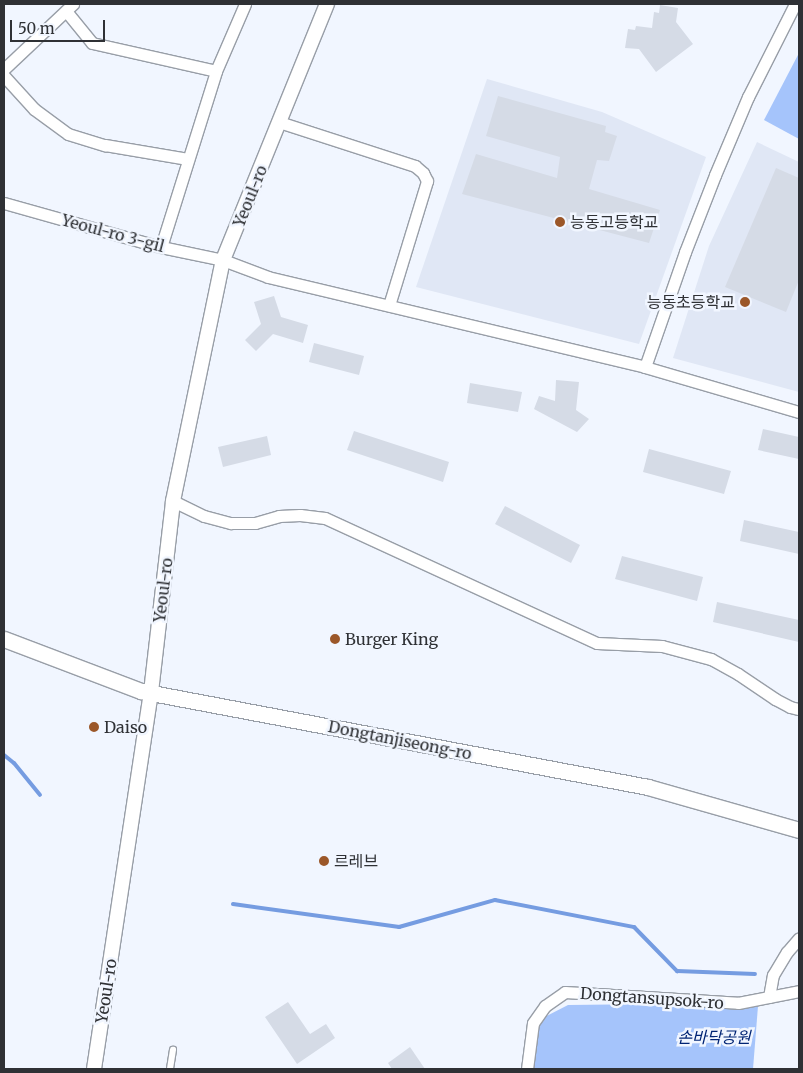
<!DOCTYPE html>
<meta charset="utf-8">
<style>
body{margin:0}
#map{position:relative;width:803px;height:1073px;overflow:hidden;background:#f1f6ff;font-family:Merriweather,"Noto Sans KR",serif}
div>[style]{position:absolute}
.built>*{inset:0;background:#e0e7f5}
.green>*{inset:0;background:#a5c4fb}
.stream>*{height:4px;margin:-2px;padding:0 2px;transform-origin:2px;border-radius:2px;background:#759ce1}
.building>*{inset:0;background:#d5dbe6}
.roads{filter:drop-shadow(1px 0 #989ea7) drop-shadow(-1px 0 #989ea7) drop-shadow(0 1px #989ea7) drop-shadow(0 -1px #989ea7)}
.service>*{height:5.5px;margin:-2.75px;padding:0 2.75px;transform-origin:2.75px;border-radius:2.75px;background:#fff}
.minor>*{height:11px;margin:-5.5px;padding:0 5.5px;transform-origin:5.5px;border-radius:5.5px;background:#fff}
.tertiary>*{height:14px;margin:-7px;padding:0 7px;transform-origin:7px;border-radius:7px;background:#fff}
.secondary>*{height:15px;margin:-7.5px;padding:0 7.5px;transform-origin:7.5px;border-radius:7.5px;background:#fff}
.dots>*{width:14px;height:14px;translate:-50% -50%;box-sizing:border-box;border:2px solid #f1f6ff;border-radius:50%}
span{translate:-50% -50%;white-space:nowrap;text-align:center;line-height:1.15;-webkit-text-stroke:5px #f1f6ff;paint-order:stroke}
.street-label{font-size:16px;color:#2f3135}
.poi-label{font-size:16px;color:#2f3135}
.left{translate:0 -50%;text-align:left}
.right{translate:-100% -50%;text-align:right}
.park-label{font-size:16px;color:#002474;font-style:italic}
.frame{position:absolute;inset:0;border:5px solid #2f3135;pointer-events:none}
.scale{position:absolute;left:10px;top:20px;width:95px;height:22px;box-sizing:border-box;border:2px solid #2f3135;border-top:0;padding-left:6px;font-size:15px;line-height:18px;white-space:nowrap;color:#2f3135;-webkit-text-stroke:4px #f1f6ff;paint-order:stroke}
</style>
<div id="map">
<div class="built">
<i style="clip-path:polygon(487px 79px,602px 112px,706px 157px,639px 344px,416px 287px)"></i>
<i style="clip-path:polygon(757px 142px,799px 162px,799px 392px,673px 358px,709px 246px)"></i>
</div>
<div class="green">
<i style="clip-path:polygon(799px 53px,799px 139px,764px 120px)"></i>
<i style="clip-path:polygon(738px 1003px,758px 1006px,753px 1069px,529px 1069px,533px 1023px,568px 1005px)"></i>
</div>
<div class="stream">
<i style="left:4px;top:755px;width:13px;rotate:39deg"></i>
<i style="left:14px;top:763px;width:41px;rotate:50.9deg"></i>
<i style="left:233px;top:904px;width:168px;rotate:7.9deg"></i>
<i style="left:399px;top:927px;width:100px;rotate:-15.7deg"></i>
<i style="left:495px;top:900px;width:142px;rotate:11deg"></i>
<i style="left:634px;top:927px;width:62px;rotate:45.7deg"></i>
<i style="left:677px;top:971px;width:78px;rotate:2.2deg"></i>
</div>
<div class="building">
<i style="clip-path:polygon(660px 5px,678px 8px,676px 22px,693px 44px,656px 72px,639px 49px,625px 48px,628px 29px,635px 30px,636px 26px,652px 28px,654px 12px,659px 13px)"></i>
<i style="clip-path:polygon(498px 96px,606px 126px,605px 132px,617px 136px,609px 161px,597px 160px,589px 189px,660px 210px,649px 243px,462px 194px,476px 154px,557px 178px,560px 157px,486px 136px)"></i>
<i style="clip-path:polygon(776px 168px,799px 178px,799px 280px,786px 312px,725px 287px)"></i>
<i style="clip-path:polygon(274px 296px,281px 317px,308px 325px,303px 343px,273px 334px,256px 351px,245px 340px,261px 324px,254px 302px)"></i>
<i style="clip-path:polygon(314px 343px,364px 356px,359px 375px,309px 362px)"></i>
<i style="clip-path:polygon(556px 380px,579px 382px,576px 410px,589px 419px,577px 432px,534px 409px,539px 396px,555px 401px)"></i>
<i style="clip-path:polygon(470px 383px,522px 392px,518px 412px,467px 403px)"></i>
<i style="clip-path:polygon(763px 429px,799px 437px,799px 459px,758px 450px)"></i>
<i style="clip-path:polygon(354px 431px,449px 462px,443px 482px,347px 450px)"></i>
<i style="clip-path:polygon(267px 436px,271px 455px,223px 467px,218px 447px)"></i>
<i style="clip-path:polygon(649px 449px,731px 471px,724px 494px,643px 472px)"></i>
<i style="clip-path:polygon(505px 506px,580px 545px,571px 563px,495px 524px)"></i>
<i style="clip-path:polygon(744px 520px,799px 532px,799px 554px,740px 541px)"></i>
<i style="clip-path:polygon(622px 556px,703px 577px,697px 601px,615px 579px)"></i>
<i style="clip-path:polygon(717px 602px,799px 620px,799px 642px,713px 622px)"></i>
<i style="clip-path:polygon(288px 1002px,310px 1034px,326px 1024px,335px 1038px,297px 1064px,265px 1017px)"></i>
<i style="clip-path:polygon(410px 1047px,425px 1069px,392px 1069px,388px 1063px)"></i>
</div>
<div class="roads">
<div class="service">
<i style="left:170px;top:1069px;width:19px;rotate:-81deg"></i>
</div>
<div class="minor">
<i style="left:66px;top:11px;width:41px;rotate:50.9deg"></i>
<i style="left:92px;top:43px;width:127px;rotate:12.7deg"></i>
<i style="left:4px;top:69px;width:95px;rotate:-43.3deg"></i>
<i style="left:4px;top:76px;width:45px;rotate:47.7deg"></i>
<i style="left:34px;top:109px;width:42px;rotate:36.3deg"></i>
<i style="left:68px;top:134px;width:39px;rotate:17deg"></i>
<i style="left:105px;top:145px;width:84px;rotate:9.6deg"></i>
<i style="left:279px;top:122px;width:143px;rotate:17.9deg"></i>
<i style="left:415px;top:166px;width:11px;rotate:41deg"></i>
<i style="left:423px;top:173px;width:9px;rotate:63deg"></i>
<i style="left:427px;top:181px;width:130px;rotate:107deg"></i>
<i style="left:4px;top:203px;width:163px;rotate:15.7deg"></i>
<i style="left:161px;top:247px;width:63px;rotate:11.8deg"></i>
<i style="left:223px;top:260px;width:48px;rotate:20.7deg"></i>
<i style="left:268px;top:277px;width:388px;rotate:13.4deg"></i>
<i style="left:645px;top:367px;width:160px;rotate:16.3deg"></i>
<i style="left:161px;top:247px;width:184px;rotate:-72.6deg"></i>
<i style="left:216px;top:71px;width:73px;rotate:-66.6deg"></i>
<i style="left:645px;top:367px;width:122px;rotate:-70.8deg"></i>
<i style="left:685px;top:252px;width:83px;rotate:-68.7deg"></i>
<i style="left:715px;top:175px;width:85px;rotate:-67.1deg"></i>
<i style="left:748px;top:97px;width:104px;rotate:-63.2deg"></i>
<i style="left:173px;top:501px;width:34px;rotate:26deg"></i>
<i style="left:204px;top:516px;width:28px;rotate:15deg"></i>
<i style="left:231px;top:523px;width:24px"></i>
<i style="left:255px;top:523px;width:25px;rotate:-16deg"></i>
<i style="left:279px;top:516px;width:21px;rotate:-3deg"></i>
<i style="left:300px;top:515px;width:25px;rotate:7deg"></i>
<i style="left:325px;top:518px;width:299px;rotate:24.7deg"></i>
<i style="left:597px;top:643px;width:65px;rotate:2.6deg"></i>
<i style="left:662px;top:646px;width:51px;rotate:14.9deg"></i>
<i style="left:711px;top:659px;width:31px;rotate:29deg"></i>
<i style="left:738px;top:674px;width:45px;rotate:34deg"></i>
<i style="left:775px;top:699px;width:17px;rotate:28deg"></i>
<i style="left:790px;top:707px;width:9px;rotate:13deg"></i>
<i style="left:769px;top:997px;width:22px;rotate:-80deg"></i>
<i style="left:773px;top:975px;width:27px;rotate:-59deg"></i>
<i style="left:787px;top:952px;width:18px;rotate:-49deg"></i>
<i style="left:527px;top:1069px;width:46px;rotate:-82.6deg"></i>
<i style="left:533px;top:1023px;width:21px;rotate:-55deg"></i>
<i style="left:545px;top:1006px;width:24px;rotate:-35deg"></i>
<i style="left:565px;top:992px;width:173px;rotate:3.6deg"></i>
<i style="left:738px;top:1003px;width:62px;rotate:-11.1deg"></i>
</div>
<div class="tertiary">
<i style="left:94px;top:1069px;width:381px;rotate:-81.4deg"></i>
<i style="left:151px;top:692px;width:192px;rotate:-83.4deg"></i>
<i style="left:173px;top:501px;width:246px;rotate:-78.3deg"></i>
<i style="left:223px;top:260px;width:276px;rotate:-67.9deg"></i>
</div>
<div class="secondary">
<i style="left:4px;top:639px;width:147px;rotate:20.8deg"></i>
<i style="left:141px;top:691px;width:516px;rotate:10.72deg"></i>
<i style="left:648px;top:787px;width:157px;rotate:15.9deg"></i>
</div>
</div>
<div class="dots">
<i style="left:560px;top:222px;background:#9b5729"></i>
<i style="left:745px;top:302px;background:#9b5729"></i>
<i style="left:335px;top:639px;background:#9b5729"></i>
<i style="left:94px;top:727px;background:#9b5729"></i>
<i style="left:324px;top:861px;background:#9b5729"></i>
</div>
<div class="street-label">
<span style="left:250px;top:196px;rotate:-68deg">Yeoul-ro</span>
<span style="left:113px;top:233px;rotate:15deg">Yeoul-ro 3-gil</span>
<span style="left:163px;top:590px;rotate:-83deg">Yeoul-ro</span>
<span style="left:400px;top:740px;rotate:11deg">Dongtanjiseong-ro</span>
<span style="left:106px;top:991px;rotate:-81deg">Yeoul-ro</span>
<span style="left:652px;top:998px;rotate:4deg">Dongtansupsok-ro</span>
</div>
<div class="poi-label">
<span class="left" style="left:570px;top:222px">능동고등학교</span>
<span class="right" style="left:735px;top:302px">능동초등학교</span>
<span class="left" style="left:345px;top:639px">Burger King</span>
<span class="left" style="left:104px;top:727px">Daiso</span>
<span class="left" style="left:334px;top:861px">르레브</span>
</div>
<div class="park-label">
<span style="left:714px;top:1037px">손바닥공원</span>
</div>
<div class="frame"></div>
<div class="scale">50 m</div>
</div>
